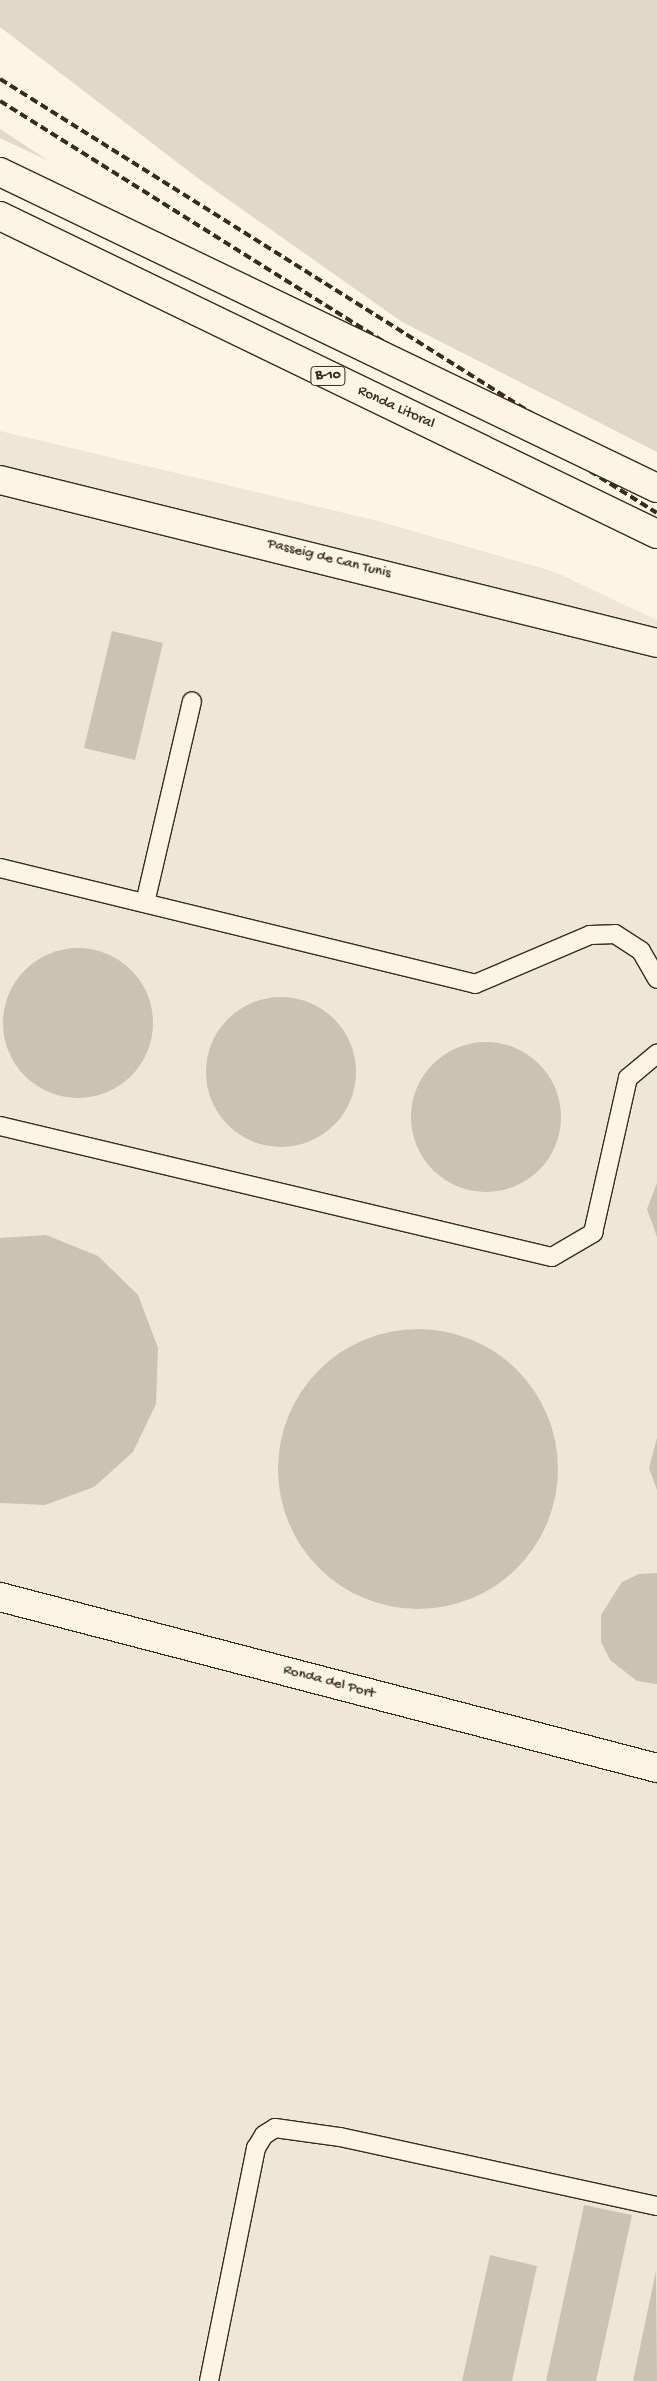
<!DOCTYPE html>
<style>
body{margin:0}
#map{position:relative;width:657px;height:2381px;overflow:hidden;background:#fcf5e5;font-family:"Gochi Hand",sans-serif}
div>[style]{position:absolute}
.built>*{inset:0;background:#eee6d6}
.green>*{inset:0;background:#e0d8c8}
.building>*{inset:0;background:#ccc2b3}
.round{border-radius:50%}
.roads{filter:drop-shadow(1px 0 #3b2a1e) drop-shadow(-1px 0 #3b2a1e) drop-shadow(0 1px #3b2a1e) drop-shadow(0 -1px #3b2a1e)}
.service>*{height:18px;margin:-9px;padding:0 9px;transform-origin:9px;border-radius:9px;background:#fcf5e5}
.minor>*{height:28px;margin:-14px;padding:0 14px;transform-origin:14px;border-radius:14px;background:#fcf5e5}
.trunk>*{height:28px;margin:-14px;padding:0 14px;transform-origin:14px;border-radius:14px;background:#fcf5e5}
.rail>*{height:4px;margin-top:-2px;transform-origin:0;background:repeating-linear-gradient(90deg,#3b2a1e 0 8px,transparent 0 12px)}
.bridges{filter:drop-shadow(1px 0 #3b2a1e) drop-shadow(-1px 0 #3b2a1e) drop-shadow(0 1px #3b2a1e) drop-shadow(0 -1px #3b2a1e)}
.trunk-bridge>*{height:28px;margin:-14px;padding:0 14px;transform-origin:14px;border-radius:14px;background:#fcf5e5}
span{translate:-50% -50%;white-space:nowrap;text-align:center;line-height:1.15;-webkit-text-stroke:4px #fcf5e5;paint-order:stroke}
.shield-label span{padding:1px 4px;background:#fcf5e5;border:1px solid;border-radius:4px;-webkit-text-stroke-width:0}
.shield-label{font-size:14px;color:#3b2a1e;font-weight:700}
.street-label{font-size:15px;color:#3b2a1e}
</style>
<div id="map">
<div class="built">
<i style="clip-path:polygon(0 431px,378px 521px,555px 572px,657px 620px,657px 2381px,0 2381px)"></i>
</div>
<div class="green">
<i style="clip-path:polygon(0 0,657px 0,657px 452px,402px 322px,199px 179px,0 27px)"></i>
<i style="clip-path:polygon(0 129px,49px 161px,0 138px)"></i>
</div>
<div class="building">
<i style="clip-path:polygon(112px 631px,163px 643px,135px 760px,84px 748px)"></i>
<i class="round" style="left:3px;top:948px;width:150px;height:150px"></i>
<i class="round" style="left:206px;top:997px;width:150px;height:150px"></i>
<i class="round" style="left:411px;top:1042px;width:150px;height:150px"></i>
<i style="clip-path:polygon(657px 1183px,657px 1237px,647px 1209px)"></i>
<i style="clip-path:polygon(46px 1235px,98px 1256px,138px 1295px,158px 1348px,156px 1404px,133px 1452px,94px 1487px,45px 1505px,0 1503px,0 1238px)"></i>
<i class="round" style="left:278px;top:1329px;width:280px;height:280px"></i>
<i style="clip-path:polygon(657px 1438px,657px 1490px,649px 1468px)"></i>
<i style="clip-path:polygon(657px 1573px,657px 1684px,656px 1684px,637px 1681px,610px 1660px,601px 1642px,601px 1615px,622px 1582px,639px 1574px)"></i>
<i style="clip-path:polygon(584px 2205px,632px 2215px,596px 2381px,546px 2381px)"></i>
<i style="clip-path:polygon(490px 2255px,537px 2266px,512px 2381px,462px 2381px)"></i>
<i style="clip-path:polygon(656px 2271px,657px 2381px,633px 2381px)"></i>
</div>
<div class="roads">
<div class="service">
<i style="left:0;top:868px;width:489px;rotate:13.7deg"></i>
<i style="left:475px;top:984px;width:125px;rotate:-23.1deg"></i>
<i style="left:590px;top:935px;width:25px;rotate:-2deg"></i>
<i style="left:615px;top:934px;width:31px;rotate:33deg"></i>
<i style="left:641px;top:951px;width:32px;rotate:60deg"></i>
<i style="left:145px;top:903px;width:207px;rotate:-76.9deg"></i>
<i style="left:0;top:1126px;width:567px;rotate:13.35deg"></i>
<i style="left:552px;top:1257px;width:48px;rotate:-30.3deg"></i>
<i style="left:593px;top:1233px;width:159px;rotate:-77.3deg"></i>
<i style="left:628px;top:1078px;width:38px;rotate:-40deg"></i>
<i style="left:209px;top:2381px;width:238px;rotate:-78.6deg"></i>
<i style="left:256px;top:2148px;width:15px;rotate:-58deg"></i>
<i style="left:264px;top:2135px;width:13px;rotate:-32deg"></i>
<i style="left:275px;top:2128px;width:66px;rotate:7.9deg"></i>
<i style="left:340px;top:2137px;width:324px;rotate:12.3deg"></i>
</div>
<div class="minor">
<i style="left:0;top:480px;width:677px;rotate:13.93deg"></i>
<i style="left:0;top:1597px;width:679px;rotate:14.59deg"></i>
</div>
<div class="trunk">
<i style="left:0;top:216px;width:730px;rotate:25.83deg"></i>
</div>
</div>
<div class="rail">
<i style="left:0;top:79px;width:776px;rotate:32.15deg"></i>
<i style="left:0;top:101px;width:775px;rotate:32.09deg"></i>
</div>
<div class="bridges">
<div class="trunk-bridge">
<i style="left:0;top:172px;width:729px;rotate:25.69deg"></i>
</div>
</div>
<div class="shield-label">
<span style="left:328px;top:376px">B-10</span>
</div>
<div class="street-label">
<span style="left:396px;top:408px;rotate:25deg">Ronda Litoral</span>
<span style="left:329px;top:559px;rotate:14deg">Passeig de Can Tunis</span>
<span style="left:329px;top:1682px;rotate:15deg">Ronda del Port</span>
</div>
</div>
